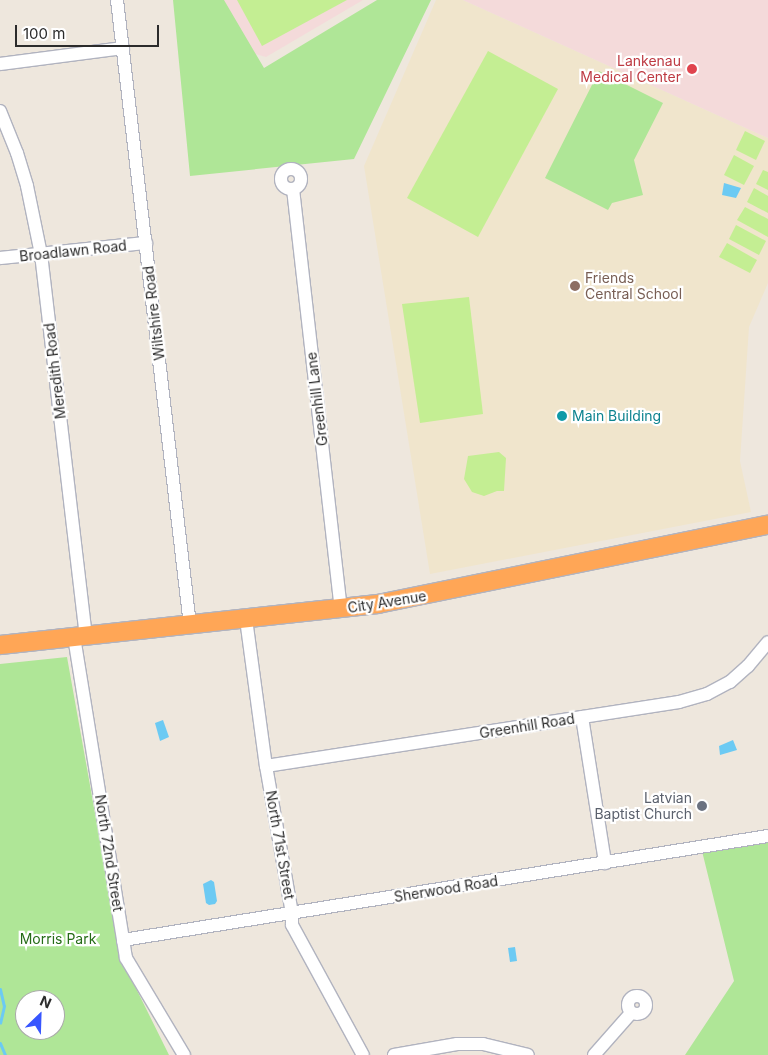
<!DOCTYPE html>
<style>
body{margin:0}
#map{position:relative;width:768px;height:1055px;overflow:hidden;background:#eee7dd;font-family:Inter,sans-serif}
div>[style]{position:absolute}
.education>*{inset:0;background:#f0e5cc}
.medical>*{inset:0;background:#f4dada}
.green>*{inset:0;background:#afe697}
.pitch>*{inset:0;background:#c4ee93}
.water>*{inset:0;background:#6ccaf3}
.stream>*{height:3px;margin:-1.5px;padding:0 1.5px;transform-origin:1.5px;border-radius:1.5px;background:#6ccaf3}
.roads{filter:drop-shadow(1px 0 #b1b3bf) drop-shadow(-1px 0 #b1b3bf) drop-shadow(0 1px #b1b3bf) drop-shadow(0 -1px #b1b3bf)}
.minor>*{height:12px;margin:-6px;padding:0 6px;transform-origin:6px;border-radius:6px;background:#fff}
.minor>.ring{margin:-6px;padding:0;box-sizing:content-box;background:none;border:12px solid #fff;border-radius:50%}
.highway>*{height:18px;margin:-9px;padding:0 9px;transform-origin:9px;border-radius:9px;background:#ffa656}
.dots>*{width:14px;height:14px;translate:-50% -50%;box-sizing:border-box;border:2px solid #fff;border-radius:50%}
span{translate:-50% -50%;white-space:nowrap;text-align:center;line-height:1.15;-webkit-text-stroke:4.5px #fff;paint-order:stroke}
.health-label{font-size:14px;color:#be3a42}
.right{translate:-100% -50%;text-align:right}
.street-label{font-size:14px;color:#2b2b2b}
.education-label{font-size:14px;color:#785e54}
.left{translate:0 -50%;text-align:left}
.culture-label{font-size:14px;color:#0d838f}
.worship-label{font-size:14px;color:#5b616d}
.park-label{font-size:14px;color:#266c17}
.north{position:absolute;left:15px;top:990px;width:50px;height:50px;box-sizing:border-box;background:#fff;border:1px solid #aaa;border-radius:50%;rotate:24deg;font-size:14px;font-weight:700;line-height:20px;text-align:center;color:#2b2b2b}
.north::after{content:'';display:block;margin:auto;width:18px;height:22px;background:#3856ff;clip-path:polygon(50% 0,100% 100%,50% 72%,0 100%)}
.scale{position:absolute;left:15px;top:25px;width:144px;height:22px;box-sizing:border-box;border:2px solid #2b2b2b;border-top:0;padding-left:6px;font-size:15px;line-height:18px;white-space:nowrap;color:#2b2b2b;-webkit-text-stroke:4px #fff;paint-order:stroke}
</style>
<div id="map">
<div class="education">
<i style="clip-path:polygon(436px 0,463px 0,768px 138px,768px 283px,749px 327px,740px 461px,751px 512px,430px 574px,364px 166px)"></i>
</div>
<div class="medical">
<i style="clip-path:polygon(202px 0,363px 0,266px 57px,204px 39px)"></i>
<i style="clip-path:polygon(463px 0,768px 0,768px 138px)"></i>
</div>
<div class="green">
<i style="clip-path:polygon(173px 0,224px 0,264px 68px,377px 0,431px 0,354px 159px,190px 176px)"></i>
<i style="clip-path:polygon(599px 71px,663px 103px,634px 160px,643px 195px,612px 203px,608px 210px,545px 178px)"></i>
<i style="clip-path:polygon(evenodd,67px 657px,121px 958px,169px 1055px,0 1055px,0 664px,67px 657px,25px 1000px,55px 1000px,55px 1030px,25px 1030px,25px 1000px)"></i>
<i style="clip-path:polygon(768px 837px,768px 1055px,685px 1055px,734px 981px,701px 847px)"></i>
</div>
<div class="pitch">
<i style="clip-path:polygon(237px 0,347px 0,262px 46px)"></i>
<i style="clip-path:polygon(488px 51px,558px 89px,478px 237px,407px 198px)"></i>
<i style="clip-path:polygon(745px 131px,765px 141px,756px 160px,736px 150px)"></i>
<i style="clip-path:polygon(734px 155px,754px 166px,744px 185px,724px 175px)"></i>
<i style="clip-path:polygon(763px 170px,768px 172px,768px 190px,756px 184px)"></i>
<i style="clip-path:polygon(754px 188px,768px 196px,768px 213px,747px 202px)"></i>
<i style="clip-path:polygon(745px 207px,768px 219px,768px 237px,737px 220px)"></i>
<i style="clip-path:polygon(736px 225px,766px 241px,759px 255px,729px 239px)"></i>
<i style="clip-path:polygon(727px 243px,757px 260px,750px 273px,719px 257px)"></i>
<i style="clip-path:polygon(469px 297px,483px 414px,420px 423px,402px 304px)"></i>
<i style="clip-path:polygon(499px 452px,506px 458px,504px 491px,497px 491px,484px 496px,472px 492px,464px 479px,468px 456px)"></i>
</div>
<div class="water">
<i style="clip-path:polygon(724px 183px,741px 188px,736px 198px,722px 195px)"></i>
<i style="clip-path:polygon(163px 720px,169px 737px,160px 741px,155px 723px)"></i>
<i style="clip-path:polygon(733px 740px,737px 750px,720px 755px,719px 746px)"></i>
<i style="clip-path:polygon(211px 880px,214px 882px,217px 901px,215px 904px,209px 905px,206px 903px,203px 884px)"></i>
<i style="clip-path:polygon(515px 947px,517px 961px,510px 962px,508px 948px)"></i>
</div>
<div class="stream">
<i style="left:0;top:989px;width:17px;rotate:77deg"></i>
<i style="left:4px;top:1006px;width:17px;rotate:103deg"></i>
<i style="left:0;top:1043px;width:13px;rotate:67deg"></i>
</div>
<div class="roads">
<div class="minor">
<i style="left:117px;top:0;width:629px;rotate:83.34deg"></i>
<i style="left:0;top:64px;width:124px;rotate:-7.4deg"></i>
<i style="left:0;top:111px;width:45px;rotate:68deg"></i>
<i style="left:17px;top:153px;width:34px;rotate:73deg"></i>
<i style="left:27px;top:186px;width:69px;rotate:78.4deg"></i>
<i style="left:41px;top:254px;width:385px;rotate:83.3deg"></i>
<i class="ring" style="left:281px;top:169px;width:8px;height:8px"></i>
<i style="left:293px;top:189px;width:423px;rotate:83.5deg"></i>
<i style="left:0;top:258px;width:147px;rotate:-5.9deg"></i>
<i style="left:246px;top:619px;width:148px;rotate:82.3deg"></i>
<i style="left:266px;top:766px;width:149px;rotate:80deg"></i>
<i style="left:292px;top:913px;width:12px;rotate:90deg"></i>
<i style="left:292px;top:925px;width:148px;rotate:61.4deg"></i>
<i style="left:74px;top:637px;width:325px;rotate:80.8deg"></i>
<i style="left:126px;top:958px;width:113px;rotate:59.1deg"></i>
<i style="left:582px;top:717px;width:148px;rotate:81deg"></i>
<i style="left:266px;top:766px;width:418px;rotate:-8.8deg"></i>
<i style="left:679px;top:702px;width:29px;rotate:-16deg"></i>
<i style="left:707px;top:694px;width:26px;rotate:-28deg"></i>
<i style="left:730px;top:682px;width:24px;rotate:-42deg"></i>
<i style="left:748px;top:666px;width:31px;rotate:-50deg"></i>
<i style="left:123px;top:940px;width:653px;rotate:-9.16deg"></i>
<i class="ring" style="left:628px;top:996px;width:6px;height:6px"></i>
<i style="left:394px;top:1055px;width:64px;rotate:-9.9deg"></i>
<i style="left:457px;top:1044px;width:26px"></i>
<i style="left:483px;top:1044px;width:46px;rotate:13.7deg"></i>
<i style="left:594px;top:1055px;width:56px;rotate:-48.6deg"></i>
</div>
<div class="highway">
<i style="left:0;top:645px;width:380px;rotate:-6.2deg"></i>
<i style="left:378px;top:604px;width:398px;rotate:-11.5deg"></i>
</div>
</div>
<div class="dots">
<i style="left:692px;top:69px;background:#e0444e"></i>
<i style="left:575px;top:286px;background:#8d6e63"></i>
<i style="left:562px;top:416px;background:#0f9aa8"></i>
<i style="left:702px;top:806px;background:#6b7280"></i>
</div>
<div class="health-label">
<span class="right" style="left:681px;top:69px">Lankenau<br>Medical Center</span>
</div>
<div class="street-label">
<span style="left:73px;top:251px;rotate:-6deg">Broadlawn Road</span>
<span style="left:154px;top:313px;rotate:-97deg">Wiltshire Road</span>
<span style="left:55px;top:371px;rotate:-97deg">Meredith Road</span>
<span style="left:317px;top:399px;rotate:-97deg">Greenhill Lane</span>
<span style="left:387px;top:602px;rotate:-9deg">City Avenue</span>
<span style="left:527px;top:726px;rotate:-9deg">Greenhill Road</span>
<span style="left:280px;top:845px;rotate:80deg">North 71st Street</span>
<span style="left:109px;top:853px;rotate:81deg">North 72nd Street</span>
<span style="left:446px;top:889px;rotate:-9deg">Sherwood Road</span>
</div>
<div class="education-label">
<span class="left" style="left:585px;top:286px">Friends<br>Central School</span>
</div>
<div class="culture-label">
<span class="left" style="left:572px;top:416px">Main Building</span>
</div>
<div class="worship-label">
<span class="right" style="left:692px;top:806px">Latvian<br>Baptist Church</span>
</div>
<div class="park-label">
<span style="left:58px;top:939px">Morris Park</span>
</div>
<div class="north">N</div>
<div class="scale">100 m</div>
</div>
